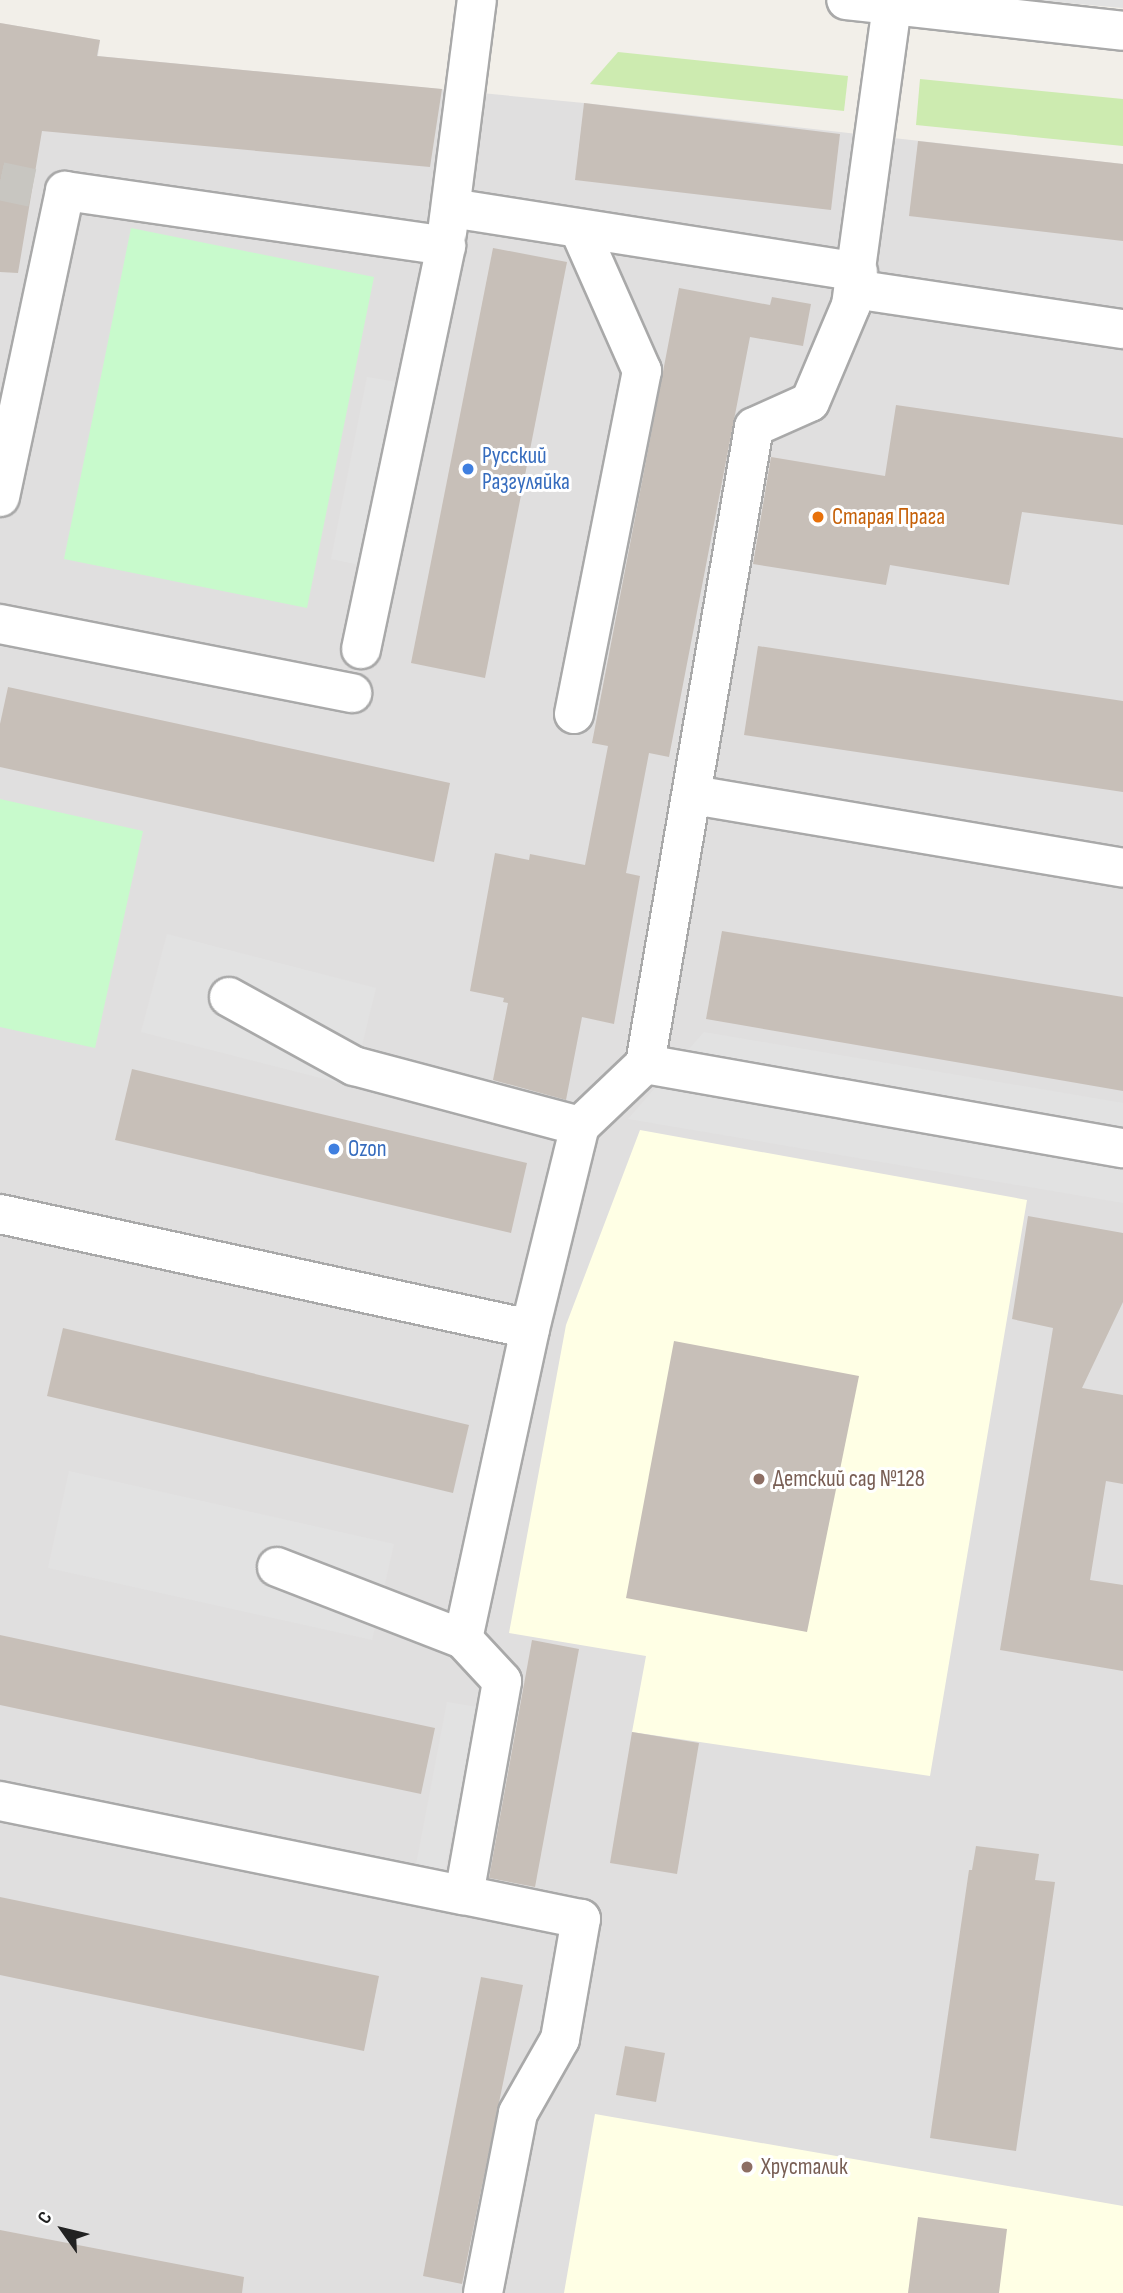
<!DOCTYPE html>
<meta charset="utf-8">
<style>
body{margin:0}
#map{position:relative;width:1123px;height:2293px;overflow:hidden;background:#f2efe9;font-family:"Sofia Sans Condensed",sans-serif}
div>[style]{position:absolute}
.residential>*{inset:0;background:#e0dfdf}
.education>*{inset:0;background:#ffffe5}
.grass>*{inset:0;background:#cdebb0}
.park>*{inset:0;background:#c8facc}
.parking>*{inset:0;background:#e2e2e2}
.building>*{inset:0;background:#c7bfb8}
.minor-tunnel>*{height:38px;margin-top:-19px;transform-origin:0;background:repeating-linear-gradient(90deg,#c8c6c1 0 38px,transparent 0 57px)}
.roads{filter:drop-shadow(2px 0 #a9a9a9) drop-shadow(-2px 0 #a9a9a9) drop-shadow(0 2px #a9a9a9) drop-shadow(0 -2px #a9a9a9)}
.minor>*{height:38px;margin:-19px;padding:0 19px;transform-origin:19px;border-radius:19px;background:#fff}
.dots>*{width:19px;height:19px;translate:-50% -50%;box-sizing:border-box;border:4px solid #fff;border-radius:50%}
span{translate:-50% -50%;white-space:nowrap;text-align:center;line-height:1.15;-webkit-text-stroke:6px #fff;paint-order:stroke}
.shop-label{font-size:23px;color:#366cbe}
.left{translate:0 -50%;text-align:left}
.food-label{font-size:23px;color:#c56008}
.education-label{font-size:23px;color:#785e54}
.north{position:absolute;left:28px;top:2195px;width:70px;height:70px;-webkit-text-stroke:5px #fff;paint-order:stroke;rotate:304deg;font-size:19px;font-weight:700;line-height:28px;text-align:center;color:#222}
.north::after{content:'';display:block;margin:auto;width:24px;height:32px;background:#222;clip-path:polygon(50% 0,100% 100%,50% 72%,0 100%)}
</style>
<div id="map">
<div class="residential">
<i style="clip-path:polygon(0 23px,100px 40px,98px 56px,584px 103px,1123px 164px,1123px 2293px,0 2293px)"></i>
</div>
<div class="education">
<i style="clip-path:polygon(640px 1130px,1027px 1200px,930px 1776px,632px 1732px,646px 1656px,509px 1633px,566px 1325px)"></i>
<i style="clip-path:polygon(595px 2114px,1123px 2206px,1123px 2293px,564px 2293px)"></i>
</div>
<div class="grass">
<i style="clip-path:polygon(618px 52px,848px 76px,844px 111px,590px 84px)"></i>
<i style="clip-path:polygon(920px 79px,1123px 99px,1123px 146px,916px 125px)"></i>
</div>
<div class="park">
<i style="clip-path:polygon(131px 228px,374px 277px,307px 608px,64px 559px)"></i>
<i style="clip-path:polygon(0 799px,143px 831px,95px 1048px,0 1027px)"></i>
</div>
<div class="parking">
<i style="clip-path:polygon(1036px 0,1123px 0,1123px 8px,1066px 3px)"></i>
<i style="clip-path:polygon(367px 377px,397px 382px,360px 565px,331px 559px)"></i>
<i style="clip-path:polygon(167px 934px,376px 988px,352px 1086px,141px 1032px)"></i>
<i style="clip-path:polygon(704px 1032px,1123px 1103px,1123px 1203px,628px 1119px)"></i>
<i style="clip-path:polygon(69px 1471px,394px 1544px,372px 1640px,48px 1568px)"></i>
<i style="clip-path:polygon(447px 1702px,477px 1707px,445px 1871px,416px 1865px)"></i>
</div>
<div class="building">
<i style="clip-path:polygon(0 23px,100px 40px,97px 56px,442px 89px,430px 167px,42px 131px,18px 273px,0 272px)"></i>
<i style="clip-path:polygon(584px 103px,840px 134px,831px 210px,575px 180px)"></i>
<i style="clip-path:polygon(918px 141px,1123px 164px,1123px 241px,909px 216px)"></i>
<i style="clip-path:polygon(493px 248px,567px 262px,485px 678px,411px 663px)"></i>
<i style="clip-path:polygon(679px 288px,770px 305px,772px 297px,811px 304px,803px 346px,750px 337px,669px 757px,649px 753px,626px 873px,640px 876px,614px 1024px,582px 1017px,566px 1100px,493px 1080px,508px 1003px,503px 1002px,504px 998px,470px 991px,495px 853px,529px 860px,530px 854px,585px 865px,608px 746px,592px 743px)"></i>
<i style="clip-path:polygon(896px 405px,1123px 438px,1123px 525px,1022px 512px,1009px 585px,890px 565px,886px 585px,753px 564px,771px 457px,885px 476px)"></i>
<i style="clip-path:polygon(758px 646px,1123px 701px,1123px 792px,744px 735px)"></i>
<i style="clip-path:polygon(8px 687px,450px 783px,434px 862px,0 767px,0 724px)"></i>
<i style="clip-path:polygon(722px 931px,1123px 997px,1123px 1091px,706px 1019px)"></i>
<i style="clip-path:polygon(132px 1069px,527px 1163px,511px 1233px,115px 1140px)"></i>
<i style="clip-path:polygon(1028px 1216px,1123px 1233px,1123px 1302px,1082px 1388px,1123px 1395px,1123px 1484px,1106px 1481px,1090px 1580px,1123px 1585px,1123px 1671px,1000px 1650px,1053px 1328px,1012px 1319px)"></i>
<i style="clip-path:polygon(63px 1328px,469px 1425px,453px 1493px,47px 1396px)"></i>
<i style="clip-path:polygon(674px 1341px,859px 1376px,807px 1632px,626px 1598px)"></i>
<i style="clip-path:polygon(0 1635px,435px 1728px,421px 1794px,0 1705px)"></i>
<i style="clip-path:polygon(532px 1640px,579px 1649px,535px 1887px,489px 1878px)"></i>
<i style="clip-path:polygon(632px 1732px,699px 1743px,677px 1874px,610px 1863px)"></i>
<i style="clip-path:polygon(976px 1846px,1039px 1854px,1035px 1880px,1055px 1882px,1016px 2151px,930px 2138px,969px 1870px,972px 1870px)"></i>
<i style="clip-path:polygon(0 1897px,379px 1976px,364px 2051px,0 1975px)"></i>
<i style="clip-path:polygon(481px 1977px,523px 1985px,462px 2284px,423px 2276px)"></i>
<i style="clip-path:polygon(625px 2046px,665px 2053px,656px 2102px,616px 2095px)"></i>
<i style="clip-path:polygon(918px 2217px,1007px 2229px,999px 2293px,908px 2293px)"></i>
<i style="clip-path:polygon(0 2230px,244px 2277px,242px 2293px,0 2293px)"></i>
</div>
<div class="minor-tunnel">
<i style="left:0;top:181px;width:33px;rotate:12deg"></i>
</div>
<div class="roads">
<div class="minor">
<i style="left:892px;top:5px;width:232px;rotate:6.4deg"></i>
<i style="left:451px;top:208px;width:412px;rotate:8.9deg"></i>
<i style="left:447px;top:233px;width:235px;rotate:-82.7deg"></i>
<i style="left:854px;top:289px;width:272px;rotate:8.5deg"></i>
<i style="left:0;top:497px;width:313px;rotate:-78deg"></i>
<i style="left:65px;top:191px;width:385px;rotate:8.2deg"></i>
<i style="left:446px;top:246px;width:412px;rotate:101.9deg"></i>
<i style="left:0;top:624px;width:359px;rotate:11.1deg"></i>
<i style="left:574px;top:714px;width:350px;rotate:-78.8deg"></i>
<i style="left:642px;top:371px;width:155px;rotate:-113.9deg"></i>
<i style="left:693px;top:795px;width:436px;rotate:9.6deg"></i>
<i style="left:229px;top:997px;width:143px;rotate:28.9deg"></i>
<i style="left:354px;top:1066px;width:234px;rotate:14.9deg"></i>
<i style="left:645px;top:1064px;width:485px;rotate:10deg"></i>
<i style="left:0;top:1214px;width:542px;rotate:12.24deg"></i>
<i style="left:277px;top:1567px;width:199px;rotate:21.2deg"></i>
<i style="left:0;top:1801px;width:473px;rotate:11.5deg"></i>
<i style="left:483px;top:2293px;width:183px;rotate:-79deg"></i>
<i style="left:518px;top:2113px;width:85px;rotate:-60.4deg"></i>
<i style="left:560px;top:2039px;width:122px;rotate:-80.1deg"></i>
<i style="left:581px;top:1919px;width:119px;rotate:-168.4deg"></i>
<i style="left:464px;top:1895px;width:217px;rotate:-79.9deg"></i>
<i style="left:502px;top:1681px;width:57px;rotate:-132.9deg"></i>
<i style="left:463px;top:1639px;width:317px;rotate:-77.8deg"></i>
<i style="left:530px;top:1329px;width:209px;rotate:-76.2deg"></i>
<i style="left:580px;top:1126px;width:90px;rotate:-43.6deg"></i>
<i style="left:645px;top:1064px;width:646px;rotate:-80.29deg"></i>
<i style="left:754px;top:427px;width:61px;rotate:-24.1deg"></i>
<i style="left:810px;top:402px;width:105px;rotate:-67.1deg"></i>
<i style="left:851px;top:305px;width:303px;rotate:-82.2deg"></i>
<i style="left:892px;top:5px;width:46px;rotate:-173.8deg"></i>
</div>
</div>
<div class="dots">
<i style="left:468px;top:469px;background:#3f7fe0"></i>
<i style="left:818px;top:517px;background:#e8710a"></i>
<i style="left:334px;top:1149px;background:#3f7fe0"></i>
<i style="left:759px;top:1479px;background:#8d6e63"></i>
<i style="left:747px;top:2167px;background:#8d6e63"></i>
</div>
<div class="shop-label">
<span class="left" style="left:482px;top:469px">Русский<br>Разгуляйка</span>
<span class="left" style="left:348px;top:1149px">Ozon</span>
</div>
<div class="food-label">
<span class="left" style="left:832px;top:517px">Старая Прага</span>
</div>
<div class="education-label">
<span class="left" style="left:773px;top:1479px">Детский сад №128</span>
<span class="left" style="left:761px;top:2167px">Хрусталик</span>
</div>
<div class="north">С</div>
</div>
